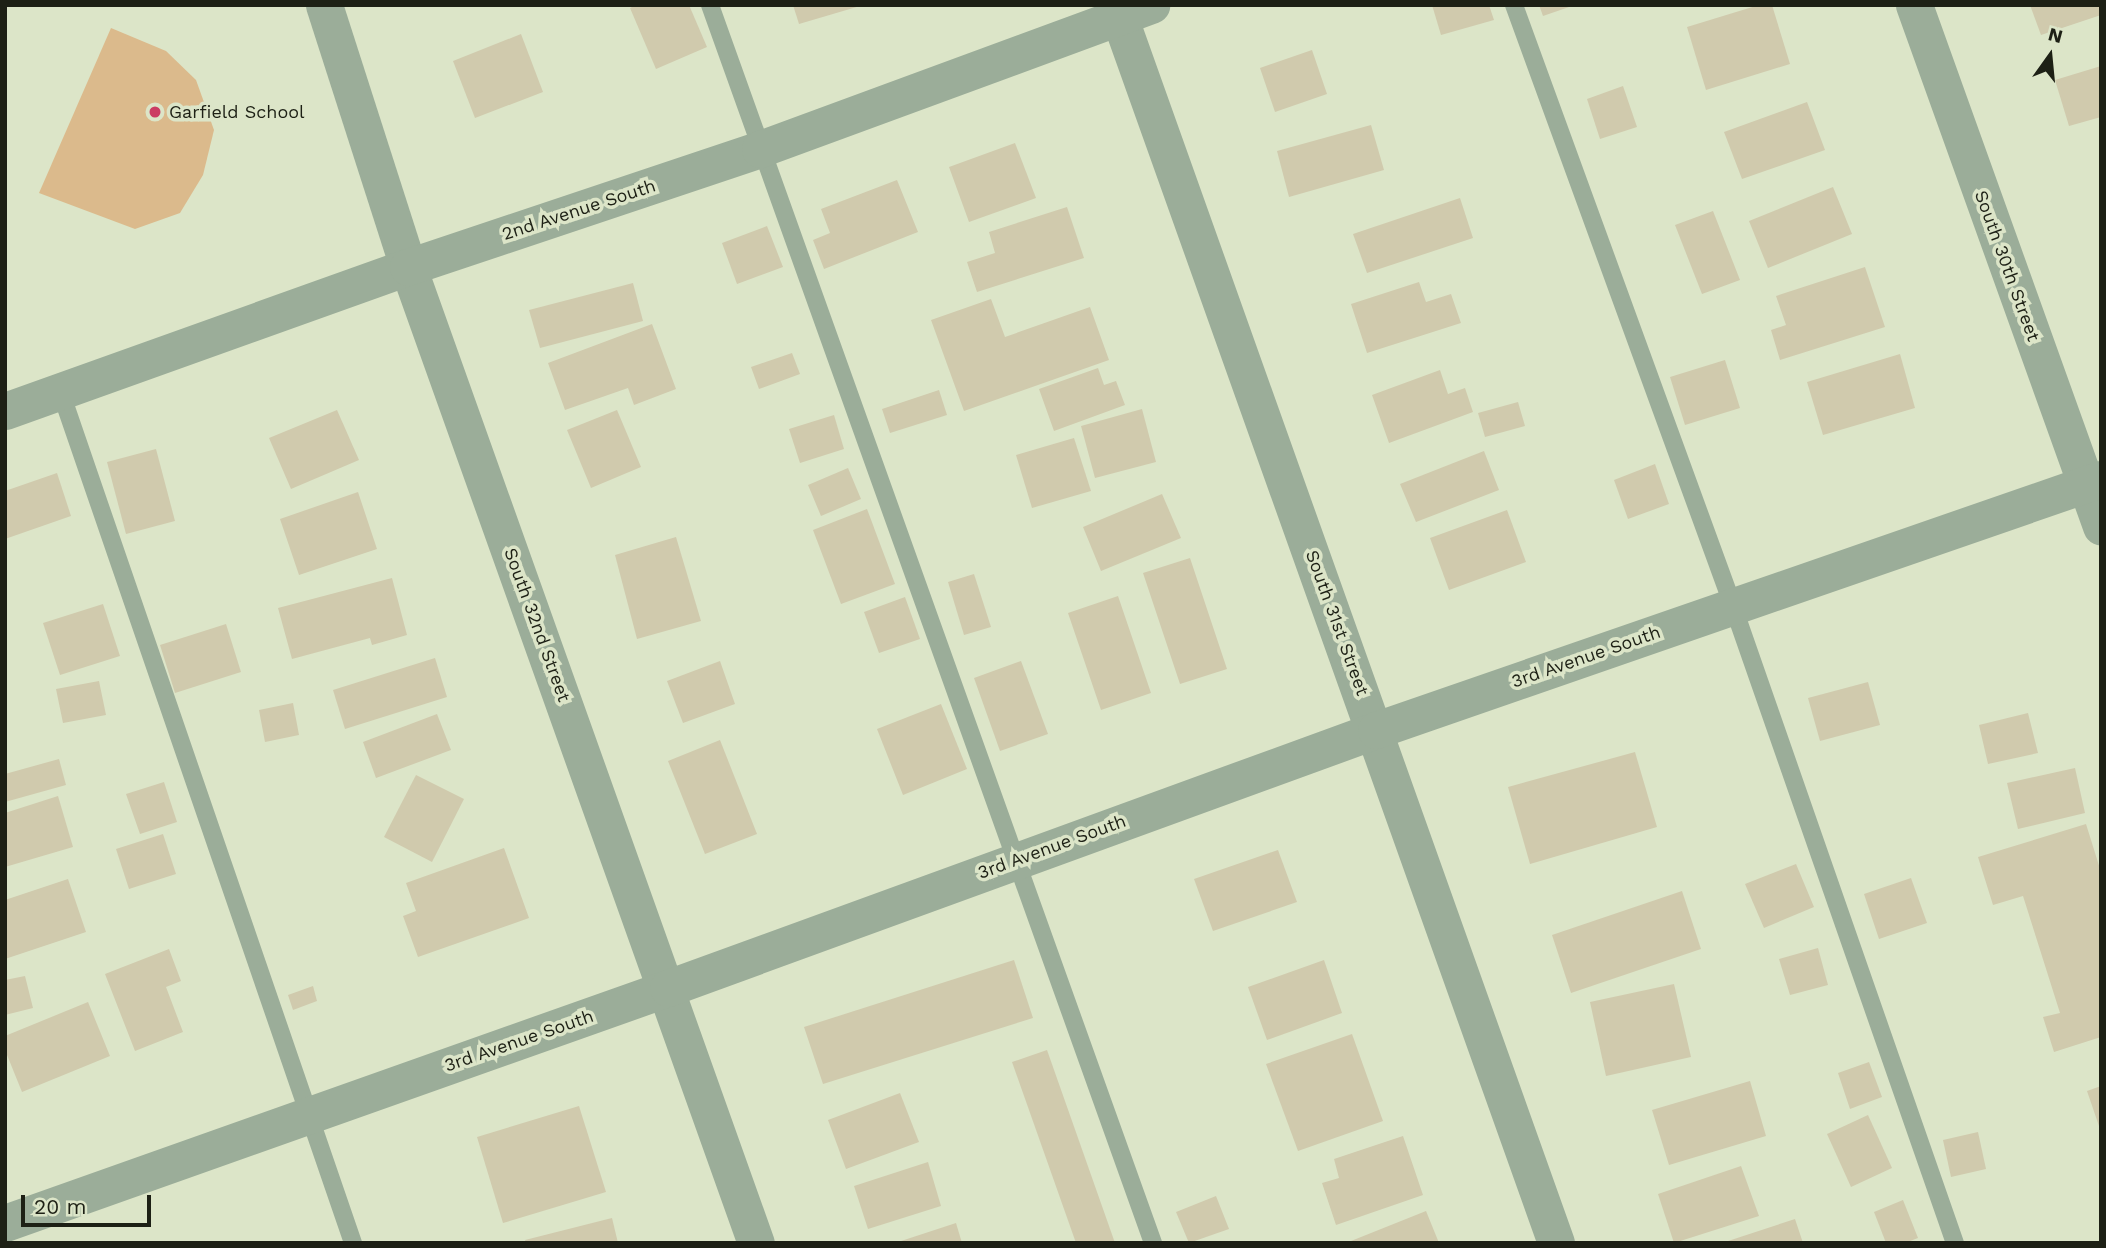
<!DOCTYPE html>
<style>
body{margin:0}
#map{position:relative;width:2106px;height:1248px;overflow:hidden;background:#dce5c8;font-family:"Work Sans",sans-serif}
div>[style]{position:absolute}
.green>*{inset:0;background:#dbba8c}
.building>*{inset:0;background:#d0caad}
.lane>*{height:18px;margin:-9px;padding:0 9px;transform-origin:9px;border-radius:9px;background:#9bad99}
.street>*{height:37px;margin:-18.5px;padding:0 18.5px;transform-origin:18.5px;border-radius:18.5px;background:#9bad99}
.dots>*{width:19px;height:19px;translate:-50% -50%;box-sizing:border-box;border:4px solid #dce5c8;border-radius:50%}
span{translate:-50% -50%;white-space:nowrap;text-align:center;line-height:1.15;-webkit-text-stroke:7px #dce5c8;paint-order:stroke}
.poi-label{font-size:18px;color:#1d2015}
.left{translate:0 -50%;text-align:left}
.street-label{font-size:18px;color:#1d2015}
.frame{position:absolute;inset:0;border:7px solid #1d2015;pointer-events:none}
.north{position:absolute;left:2015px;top:21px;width:70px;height:70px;-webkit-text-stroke:5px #dce5c8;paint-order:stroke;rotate:15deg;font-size:19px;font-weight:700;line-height:28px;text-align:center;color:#1d2015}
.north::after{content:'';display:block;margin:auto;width:24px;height:32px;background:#1d2015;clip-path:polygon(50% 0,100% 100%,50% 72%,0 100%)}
.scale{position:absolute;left:21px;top:1195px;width:130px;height:32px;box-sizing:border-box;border:4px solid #1d2015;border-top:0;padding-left:9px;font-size:21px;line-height:24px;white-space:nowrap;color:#1d2015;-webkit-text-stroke:5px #dce5c8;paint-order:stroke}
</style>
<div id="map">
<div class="green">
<i style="clip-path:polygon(111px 28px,166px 51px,196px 80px,214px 130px,203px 175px,180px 213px,135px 229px,39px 193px)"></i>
</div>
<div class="building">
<i style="clip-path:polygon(636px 5px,689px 5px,707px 47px,656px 69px,630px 8px)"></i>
<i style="clip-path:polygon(793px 5px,860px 5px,860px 6px,799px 24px)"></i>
<i style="clip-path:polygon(1432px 5px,1489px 5px,1494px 20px,1441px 35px)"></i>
<i style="clip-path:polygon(1539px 5px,1572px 5px,1572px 6px,1543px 16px)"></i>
<i style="clip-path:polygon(1759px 5px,1772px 5px,1790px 64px,1706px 90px,1687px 27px)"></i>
<i style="clip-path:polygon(2030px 5px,2101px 5px,2101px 15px,2041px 35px)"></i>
<i style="clip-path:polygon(521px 34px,543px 92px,475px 118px,453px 61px)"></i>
<i style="clip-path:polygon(1312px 50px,1327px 94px,1275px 112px,1260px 68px)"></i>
<i style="clip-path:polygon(2101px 66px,2101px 117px,2069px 126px,2055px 80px)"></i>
<i style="clip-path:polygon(1623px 86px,1637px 127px,1600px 139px,1587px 99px)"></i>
<i style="clip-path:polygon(1807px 102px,1825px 150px,1742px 179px,1724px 132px)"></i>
<i style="clip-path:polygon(1371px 125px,1384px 170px,1289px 197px,1277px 151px)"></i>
<i style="clip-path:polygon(1015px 143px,1036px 198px,969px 222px,949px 167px)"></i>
<i style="clip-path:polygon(897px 180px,918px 232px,824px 269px,813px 240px,830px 233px,821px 209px)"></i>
<i style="clip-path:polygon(1833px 187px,1852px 234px,1768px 268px,1749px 221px)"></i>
<i style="clip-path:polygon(1460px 198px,1473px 238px,1367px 273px,1353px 234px)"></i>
<i style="clip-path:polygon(1067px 207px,1084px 258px,977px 292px,967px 262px,995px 253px,989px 232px)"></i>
<i style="clip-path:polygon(1713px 211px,1740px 280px,1702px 294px,1675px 225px)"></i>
<i style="clip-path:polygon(767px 226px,783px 267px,737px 284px,722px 243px)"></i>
<i style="clip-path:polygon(1865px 267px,1885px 327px,1780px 360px,1771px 330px,1786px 325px,1776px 296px)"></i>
<i style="clip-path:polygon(1419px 282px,1426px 302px,1451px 294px,1461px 323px,1367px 353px,1351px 304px)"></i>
<i style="clip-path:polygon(633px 283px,643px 321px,540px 348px,529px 310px)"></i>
<i style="clip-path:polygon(991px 299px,1005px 337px,1090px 307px,1109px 360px,964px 411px,931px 320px)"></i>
<i style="clip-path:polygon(652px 324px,676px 389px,634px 405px,628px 388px,565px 410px,548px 363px)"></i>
<i style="clip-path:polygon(792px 353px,800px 374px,759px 389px,751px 367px)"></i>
<i style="clip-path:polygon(1900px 354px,1915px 408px,1823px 435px,1807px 382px)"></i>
<i style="clip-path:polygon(1725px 360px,1740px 408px,1685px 425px,1670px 377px)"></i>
<i style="clip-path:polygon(1098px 368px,1104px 385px,1116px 381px,1125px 405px,1054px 431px,1039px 389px)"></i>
<i style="clip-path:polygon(1440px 370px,1448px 394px,1465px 388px,1473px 412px,1389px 443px,1372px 395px)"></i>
<i style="clip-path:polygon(939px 390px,947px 415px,890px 433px,882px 409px)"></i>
<i style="clip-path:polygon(1518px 402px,1525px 426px,1485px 437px,1478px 413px)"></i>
<i style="clip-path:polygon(1142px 409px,1156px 462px,1095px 478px,1081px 426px)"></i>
<i style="clip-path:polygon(337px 410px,359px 460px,291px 489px,269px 438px)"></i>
<i style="clip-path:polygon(617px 410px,641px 467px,591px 488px,567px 430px)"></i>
<i style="clip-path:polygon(834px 415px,844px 449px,800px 463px,789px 429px)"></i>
<i style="clip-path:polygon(1074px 438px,1091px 491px,1032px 508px,1016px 455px)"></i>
<i style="clip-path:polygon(156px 449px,175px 521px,126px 534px,107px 462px)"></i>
<i style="clip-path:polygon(1484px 451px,1499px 490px,1416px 522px,1400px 484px)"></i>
<i style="clip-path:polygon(1655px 464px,1669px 504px,1628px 519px,1614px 480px)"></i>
<i style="clip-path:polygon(848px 468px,861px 499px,821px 516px,808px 485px)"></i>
<i style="clip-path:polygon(57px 473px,71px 516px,5px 539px,5px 491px)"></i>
<i style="clip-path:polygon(358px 492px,377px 549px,299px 575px,280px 519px)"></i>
<i style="clip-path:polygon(1162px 494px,1181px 538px,1101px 571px,1083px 527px)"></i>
<i style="clip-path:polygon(867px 509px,895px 584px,841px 604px,813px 530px)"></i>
<i style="clip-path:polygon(1507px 510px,1526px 562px,1449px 590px,1430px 538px)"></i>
<i style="clip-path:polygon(676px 537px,701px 621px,637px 639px,615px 555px)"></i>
<i style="clip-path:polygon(1190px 558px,1227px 669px,1180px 684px,1143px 573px)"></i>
<i style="clip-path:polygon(974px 574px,991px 627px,964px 635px,948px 582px)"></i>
<i style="clip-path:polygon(392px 578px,407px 635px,372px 645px,370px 638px,292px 659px,278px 608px)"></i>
<i style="clip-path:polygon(1118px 596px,1151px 693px,1101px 710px,1068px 613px)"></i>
<i style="clip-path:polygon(905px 597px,920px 639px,879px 653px,864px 612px)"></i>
<i style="clip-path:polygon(103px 604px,120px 656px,60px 675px,43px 623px)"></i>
<i style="clip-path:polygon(226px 624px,241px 672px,175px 693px,160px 645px)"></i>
<i style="clip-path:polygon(435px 658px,447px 697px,345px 729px,333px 690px)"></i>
<i style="clip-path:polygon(720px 661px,735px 704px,683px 723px,667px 681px)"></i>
<i style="clip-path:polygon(1021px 661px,1048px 734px,1000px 751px,974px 678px)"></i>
<i style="clip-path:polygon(99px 681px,106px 715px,63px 723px,56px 689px)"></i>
<i style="clip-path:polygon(1868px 682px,1880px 725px,1820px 741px,1808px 698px)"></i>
<i style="clip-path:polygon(293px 703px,299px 735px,265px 742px,259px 710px)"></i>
<i style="clip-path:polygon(941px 704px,967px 769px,903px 795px,877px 729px)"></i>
<i style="clip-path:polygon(2028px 713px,2038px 753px,1988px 764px,1979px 725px)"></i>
<i style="clip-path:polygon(437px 714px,451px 750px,376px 778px,363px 742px)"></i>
<i style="clip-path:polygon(720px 740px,757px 834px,705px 854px,668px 761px)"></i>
<i style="clip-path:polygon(1635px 752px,1657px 827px,1530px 864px,1508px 787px)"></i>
<i style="clip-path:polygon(59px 759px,66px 785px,5px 802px,5px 774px)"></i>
<i style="clip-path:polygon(2075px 768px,2085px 813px,2018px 829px,2007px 783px)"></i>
<i style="clip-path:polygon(416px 775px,464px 799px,432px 862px,384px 837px)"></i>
<i style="clip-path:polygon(164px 782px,177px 822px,140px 834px,126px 794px)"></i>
<i style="clip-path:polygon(58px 796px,73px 847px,5px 867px,5px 813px)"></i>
<i style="clip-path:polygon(2086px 824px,2101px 872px,2101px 1037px,2054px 1052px,2043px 1017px,2060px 1013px,2023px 896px,1993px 905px,1978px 857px)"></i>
<i style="clip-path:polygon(163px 834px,176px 874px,129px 889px,116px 849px)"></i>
<i style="clip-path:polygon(504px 848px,529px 918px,418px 957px,403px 916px,416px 911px,406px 883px)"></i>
<i style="clip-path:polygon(1278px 850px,1297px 902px,1213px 931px,1194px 879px)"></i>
<i style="clip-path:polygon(1796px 864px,1814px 907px,1764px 928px,1745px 884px)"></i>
<i style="clip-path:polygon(1911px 878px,1927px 923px,1879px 939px,1864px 894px)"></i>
<i style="clip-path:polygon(68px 879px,86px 932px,5px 959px,5px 900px)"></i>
<i style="clip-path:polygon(1682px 891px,1701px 949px,1571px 993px,1552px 935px)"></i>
<i style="clip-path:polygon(1818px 948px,1828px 985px,1790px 995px,1779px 959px)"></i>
<i style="clip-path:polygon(169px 949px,181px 981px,166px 987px,183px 1032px,135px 1051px,105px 974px)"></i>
<i style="clip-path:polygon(1014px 960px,1033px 1018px,823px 1084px,804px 1027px)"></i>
<i style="clip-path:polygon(1324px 960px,1342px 1013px,1267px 1040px,1248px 987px)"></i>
<i style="clip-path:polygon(25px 976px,33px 1008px,5px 1015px,5px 980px)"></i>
<i style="clip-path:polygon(1674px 984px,1691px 1057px,1606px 1076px,1590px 1002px)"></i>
<i style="clip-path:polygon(313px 986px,317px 1001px,293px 1010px,288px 995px)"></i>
<i style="clip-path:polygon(88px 1002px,110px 1056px,22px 1092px,5px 1050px,5px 1036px)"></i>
<i style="clip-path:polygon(1352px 1034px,1383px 1121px,1298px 1151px,1266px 1064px)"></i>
<i style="clip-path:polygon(1047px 1050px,1115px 1243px,1076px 1243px,1012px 1062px)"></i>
<i style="clip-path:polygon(1869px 1062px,1882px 1097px,1850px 1109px,1838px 1073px)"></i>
<i style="clip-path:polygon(1750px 1081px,1766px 1136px,1669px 1165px,1652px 1110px)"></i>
<i style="clip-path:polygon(2101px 1086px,2101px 1129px,2100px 1129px,2087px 1091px)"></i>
<i style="clip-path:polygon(900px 1093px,919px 1142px,846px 1169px,828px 1120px)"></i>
<i style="clip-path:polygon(579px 1106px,606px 1192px,503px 1223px,477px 1137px)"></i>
<i style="clip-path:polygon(1868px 1115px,1892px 1168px,1851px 1187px,1827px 1134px)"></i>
<i style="clip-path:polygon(1978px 1132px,1986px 1169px,1951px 1177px,1943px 1140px)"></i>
<i style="clip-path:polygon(1403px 1136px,1423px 1195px,1336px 1225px,1322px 1183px,1339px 1178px,1334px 1159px)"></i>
<i style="clip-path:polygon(928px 1162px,941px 1206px,868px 1229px,854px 1186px)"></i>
<i style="clip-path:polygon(1741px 1166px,1759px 1216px,1674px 1243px,1658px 1194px)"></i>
<i style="clip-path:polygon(1216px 1196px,1229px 1229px,1189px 1243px,1176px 1212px)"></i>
<i style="clip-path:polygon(1903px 1200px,1918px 1238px,1905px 1243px,1886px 1243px,1874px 1212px)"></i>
<i style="clip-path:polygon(1426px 1211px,1439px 1243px,1346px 1243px)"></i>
<i style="clip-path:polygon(612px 1218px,618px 1243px,526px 1243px,525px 1240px)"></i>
<i style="clip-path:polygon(1795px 1219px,1803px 1243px,1725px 1243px,1725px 1242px)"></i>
<i style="clip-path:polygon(956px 1223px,962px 1243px,898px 1243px,898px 1242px)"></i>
</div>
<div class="lane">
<i style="left:710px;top:5px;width:1315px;rotate:70.31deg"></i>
<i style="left:1514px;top:5px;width:640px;rotate:69.98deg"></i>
<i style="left:1733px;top:606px;width:675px;rotate:70.79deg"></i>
<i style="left:60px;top:390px;width:902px;rotate:71.04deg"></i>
</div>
<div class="street">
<i style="left:324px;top:5px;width:275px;rotate:72.2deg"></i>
<i style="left:408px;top:267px;width:1036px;rotate:70.38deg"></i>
<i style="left:1115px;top:5px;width:1314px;rotate:70.39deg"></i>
<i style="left:1914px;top:5px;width:554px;rotate:70.26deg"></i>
<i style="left:5px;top:411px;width:428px;rotate:-19.7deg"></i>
<i style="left:408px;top:267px;width:371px;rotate:-18.5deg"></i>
<i style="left:760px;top:149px;width:417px;rotate:-20.2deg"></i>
<i style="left:5px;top:1223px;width:703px;rotate:-19.52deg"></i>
<i style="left:668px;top:988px;width:754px;rotate:-20.02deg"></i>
<i style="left:1376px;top:730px;width:767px;rotate:-19.1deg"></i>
</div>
<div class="dots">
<i style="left:155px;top:112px;background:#cb3c63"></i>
</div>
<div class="poi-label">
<span class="left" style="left:169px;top:112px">Garfield School</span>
</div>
<div class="street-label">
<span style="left:579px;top:210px;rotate:-18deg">2nd Avenue South</span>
<span style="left:2007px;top:266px;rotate:70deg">South 30th Street</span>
<span style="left:1337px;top:623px;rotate:70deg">South 31st Street</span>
<span style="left:537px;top:625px;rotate:70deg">South 32nd Street</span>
<span style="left:1586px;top:657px;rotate:-19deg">3rd Avenue South</span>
<span style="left:1052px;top:847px;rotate:-20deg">3rd Avenue South</span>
<span style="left:519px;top:1041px;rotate:-19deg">3rd Avenue South</span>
</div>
<div class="frame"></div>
<div class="north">N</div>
<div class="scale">20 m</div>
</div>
